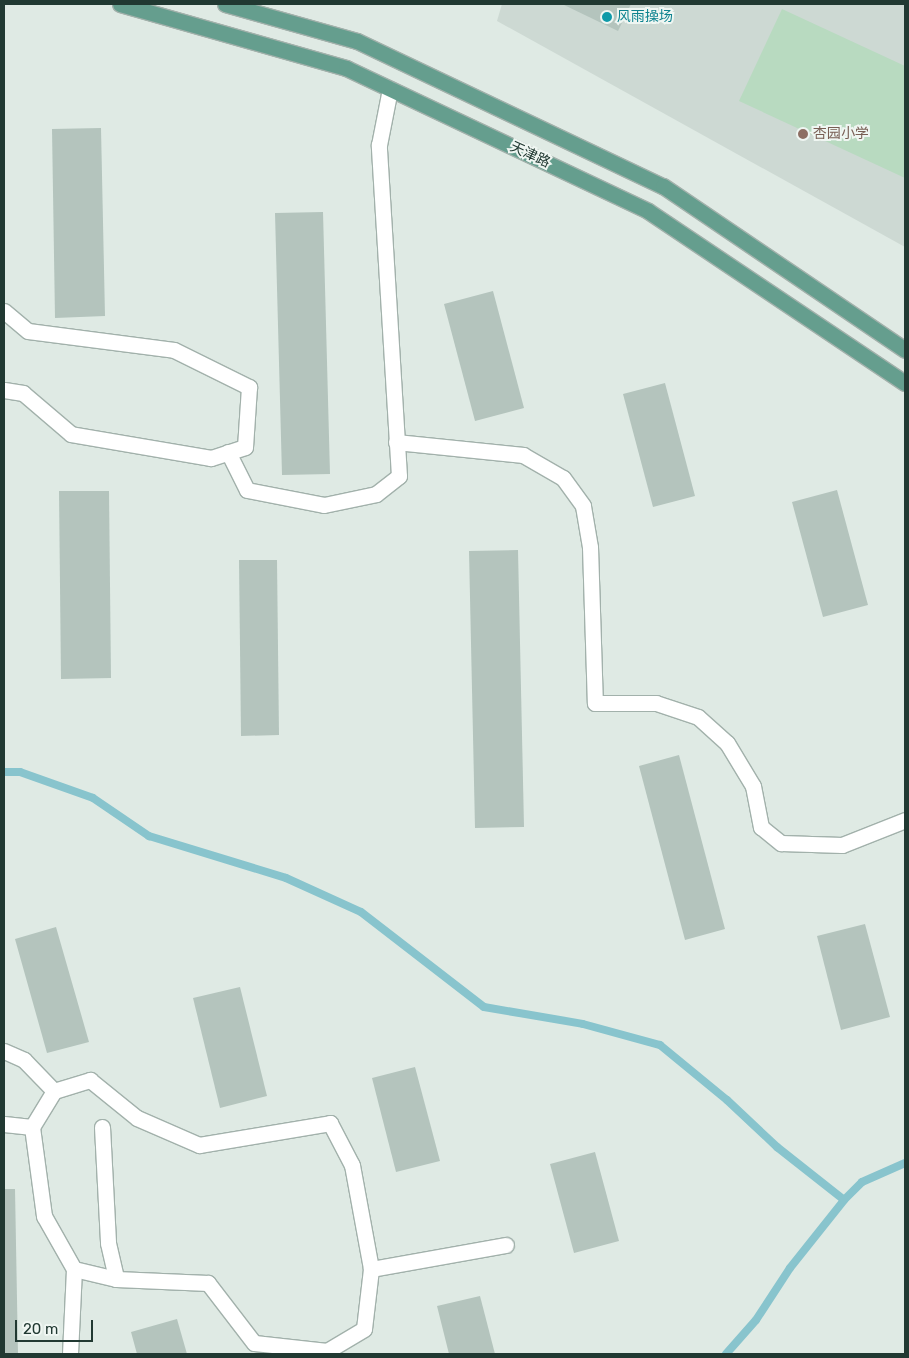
<!DOCTYPE html>
<meta charset="utf-8">
<style>
body{margin:0}
#map{position:relative;width:909px;height:1358px;overflow:hidden;background:#dfeae4;font-family:Rubik,"Noto Sans SC",sans-serif}
div>[style]{position:absolute}
.built>*{inset:0;background:#cdd9d3}
.green>*{inset:0;background:#b8dac0}
.stream>*{height:8px;margin:-4px;padding:0 4px;transform-origin:4px;border-radius:4px;background:#88c4cd}
.building>*{inset:0;background:#b4c4bd}
.roads{filter:drop-shadow(1px 0 #a2b1ab) drop-shadow(-1px 0 #a2b1ab) drop-shadow(0 1px #a2b1ab) drop-shadow(0 -1px #a2b1ab)}
.minor>*{height:15px;margin:-7.5px;padding:0 7.5px;transform-origin:7.5px;border-radius:7.5px;background:#fff}
.major>*{height:15px;margin:-7.5px;padding:0 7.5px;transform-origin:7.5px;border-radius:7.5px;background:#659e8e}
.dots>*{width:14px;height:14px;translate:-50% -50%;box-sizing:border-box;border:2px solid #eff6f2;border-radius:50%}
span{translate:-50% -50%;white-space:nowrap;text-align:center;line-height:1.15;-webkit-text-stroke:4px #eff6f2;paint-order:stroke}
.culture-label{font-size:14px;color:#0d838f}
.left{translate:0 -50%;text-align:left}
.education-label{font-size:14px;color:#785e54}
.street-label{font-size:14px;color:#213932}
.frame{position:absolute;inset:0;border:5px solid #213932;pointer-events:none}
.scale{position:absolute;left:15px;top:1320px;width:78px;height:22px;box-sizing:border-box;border:2px solid #213932;border-top:0;padding-left:6px;font-size:15px;line-height:18px;white-space:nowrap;color:#213932;-webkit-text-stroke:4px #eff6f2;paint-order:stroke}
</style>
<div id="map">
<div class="built">
<i style="clip-path:polygon(502px 4px,905px 4px,905px 247px,497px 21px)"></i>
</div>
<div class="green">
<i style="clip-path:polygon(782px 9px,905px 66px,905px 178px,739px 101px)"></i>
</div>
<div class="stream">
<i style="left:4px;top:772px;width:16px"></i>
<i style="left:20px;top:772px;width:77px;rotate:19.6deg"></i>
<i style="left:93px;top:798px;width:68px;rotate:34.2deg"></i>
<i style="left:149px;top:836px;width:143px;rotate:17deg"></i>
<i style="left:286px;top:878px;width:82px;rotate:24.4deg"></i>
<i style="left:361px;top:912px;width:155px;rotate:37.7deg"></i>
<i style="left:484px;top:1007px;width:100px;rotate:9.7deg"></i>
<i style="left:583px;top:1024px;width:80px;rotate:15.3deg"></i>
<i style="left:660px;top:1045px;width:87px;rotate:39.4deg"></i>
<i style="left:727px;top:1100px;width:69px;rotate:43.2deg"></i>
<i style="left:777px;top:1147px;width:85px;rotate:38.3deg"></i>
<i style="left:726px;top:1354px;width:45px;rotate:-48.6deg"></i>
<i style="left:756px;top:1320px;width:62px;rotate:-56.8deg"></i>
<i style="left:790px;top:1268px;width:87px;rotate:-51.5deg"></i>
<i style="left:844px;top:1200px;width:25px;rotate:-45deg"></i>
<i style="left:862px;top:1182px;width:47px;rotate:-23.8deg"></i>
</div>
<div class="building">
<i style="clip-path:polygon(562px 4px,631px 4px,618px 31px)"></i>
<i style="clip-path:polygon(101px 128px,105px 316px,55px 318px,52px 129px)"></i>
<i style="clip-path:polygon(323px 212px,330px 474px,282px 475px,275px 213px)"></i>
<i style="clip-path:polygon(493px 291px,524px 408px,475px 421px,444px 304px)"></i>
<i style="clip-path:polygon(665px 383px,695px 496px,653px 507px,623px 394px)"></i>
<i style="clip-path:polygon(837px 490px,868px 605px,823px 617px,792px 502px)"></i>
<i style="clip-path:polygon(59px 491px,109px 491px,111px 678px,61px 679px)"></i>
<i style="clip-path:polygon(518px 550px,524px 827px,475px 828px,469px 551px)"></i>
<i style="clip-path:polygon(239px 560px,277px 560px,279px 735px,241px 736px)"></i>
<i style="clip-path:polygon(679px 755px,725px 929px,685px 940px,639px 766px)"></i>
<i style="clip-path:polygon(865px 924px,890px 1017px,841px 1030px,817px 936px)"></i>
<i style="clip-path:polygon(56px 927px,89px 1042px,47px 1053px,15px 939px)"></i>
<i style="clip-path:polygon(240px 987px,267px 1096px,220px 1108px,193px 998px)"></i>
<i style="clip-path:polygon(415px 1067px,440px 1161px,396px 1172px,372px 1078px)"></i>
<i style="clip-path:polygon(595px 1152px,619px 1241px,574px 1253px,550px 1164px)"></i>
<i style="clip-path:polygon(4px 1189px,15px 1189px,18px 1354px,4px 1354px)"></i>
<i style="clip-path:polygon(480px 1296px,495px 1354px,449px 1354px,437px 1306px)"></i>
<i style="clip-path:polygon(177px 1319px,187px 1354px,137px 1354px,131px 1332px)"></i>
</div>
<div class="roads">
<div class="minor">
<i style="left:4px;top:311px;width:31px;rotate:40deg"></i>
<i style="left:28px;top:331px;width:147px;rotate:7.4deg"></i>
<i style="left:174px;top:350px;width:84px;rotate:26.3deg"></i>
<i style="left:249px;top:387px;width:60px;rotate:93.8deg"></i>
<i style="left:245px;top:447px;width:36px;rotate:162deg"></i>
<i style="left:211px;top:458px;width:142px;rotate:-170.3deg"></i>
<i style="left:71px;top:434px;width:63px;rotate:-139.5deg"></i>
<i style="left:23px;top:393px;width:19px;rotate:-171deg"></i>
<i style="left:396px;top:442px;width:128px;rotate:5.8deg"></i>
<i style="left:523px;top:455px;width:46px;rotate:29.9deg"></i>
<i style="left:563px;top:478px;width:34px;rotate:54deg"></i>
<i style="left:583px;top:506px;width:42px;rotate:80.3deg"></i>
<i style="left:590px;top:547px;width:156px;rotate:88.2deg"></i>
<i style="left:595px;top:703px;width:61px"></i>
<i style="left:656px;top:703px;width:44px;rotate:18.4deg"></i>
<i style="left:698px;top:717px;width:39px;rotate:42deg"></i>
<i style="left:727px;top:743px;width:50px;rotate:58.8deg"></i>
<i style="left:753px;top:786px;width:42px;rotate:79deg"></i>
<i style="left:761px;top:827px;width:26px;rotate:39deg"></i>
<i style="left:781px;top:843px;width:61px;rotate:1.9deg"></i>
<i style="left:842px;top:845px;width:68px;rotate:-21.6deg"></i>
<i style="left:228px;top:452px;width:42px;rotate:63.4deg"></i>
<i style="left:247px;top:490px;width:78px;rotate:11deg"></i>
<i style="left:324px;top:505px;width:53px;rotate:-11.9deg"></i>
<i style="left:376px;top:494px;width:29px;rotate:-38deg"></i>
<i style="left:399px;top:476px;width:332px;rotate:-93.5deg"></i>
<i style="left:379px;top:145px;width:57px;rotate:-78.9deg"></i>
<i style="left:4px;top:1051px;width:22px;rotate:24deg"></i>
<i style="left:24px;top:1060px;width:43px;rotate:45.9deg"></i>
<i style="left:54px;top:1091px;width:42px;rotate:121.4deg"></i>
<i style="left:54px;top:1091px;width:38px;rotate:-17deg"></i>
<i style="left:90px;top:1080px;width:60px;rotate:39deg"></i>
<i style="left:137px;top:1118px;width:68px;rotate:23.5deg"></i>
<i style="left:199px;top:1145px;width:133px;rotate:-9.5deg"></i>
<i style="left:330px;top:1123px;width:47px;rotate:62.4deg"></i>
<i style="left:352px;top:1165px;width:106px;rotate:79.6deg"></i>
<i style="left:371px;top:1269px;width:60px;rotate:96.7deg"></i>
<i style="left:364px;top:1329px;width:43px;rotate:149.3deg"></i>
<i style="left:327px;top:1351px;width:73px;rotate:-173.7deg"></i>
<i style="left:254px;top:1343px;width:76px;rotate:-127.5deg"></i>
<i style="left:208px;top:1283px;width:92px;rotate:-177.5deg"></i>
<i style="left:116px;top:1279px;width:43px;rotate:-166.6deg"></i>
<i style="left:4px;top:1124px;width:28px;rotate:6deg"></i>
<i style="left:32px;top:1127px;width:90px;rotate:82.3deg"></i>
<i style="left:44px;top:1216px;width:61px;rotate:60.5deg"></i>
<i style="left:74px;top:1269px;width:85px;rotate:92.7deg"></i>
<i style="left:102px;top:1127px;width:116px;rotate:87deg"></i>
<i style="left:108px;top:1243px;width:37px;rotate:77deg"></i>
<i style="left:371px;top:1269px;width:137px;rotate:-10.1deg"></i>
</div>
<div class="major">
<i style="left:120px;top:4px;width:235px;rotate:15.8deg"></i>
<i style="left:346px;top:68px;width:334px;rotate:25.3deg"></i>
<i style="left:648px;top:211px;width:309px;rotate:33.8deg"></i>
<i style="left:225px;top:4px;width:137px;rotate:15.7deg"></i>
<i style="left:357px;top:41px;width:339px;rotate:25.4deg"></i>
<i style="left:663px;top:186px;width:292px;rotate:34.1deg"></i>
</div>
</div>
<div class="dots">
<i style="left:607px;top:17px;background:#0f9aa8"></i>
<i style="left:803px;top:134px;background:#8d6e63"></i>
</div>
<div class="culture-label">
<span class="left" style="left:617px;top:17px">风雨操场</span>
</div>
<div class="education-label">
<span class="left" style="left:813px;top:134px">杏园小学</span>
</div>
<div class="street-label">
<span style="left:530px;top:155px;rotate:25deg">天津路</span>
</div>
<div class="frame"></div>
<div class="scale">20 m</div>
</div>
